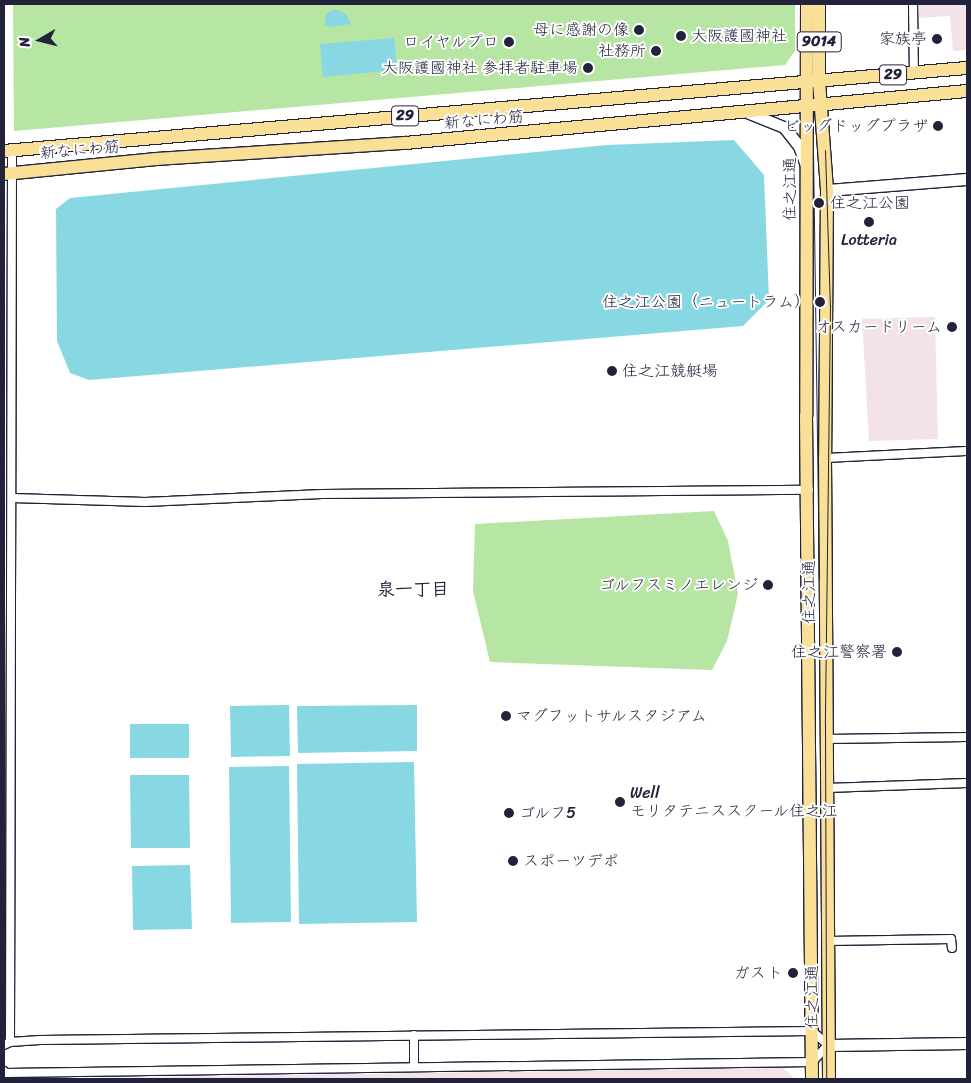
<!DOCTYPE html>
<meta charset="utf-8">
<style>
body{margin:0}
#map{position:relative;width:971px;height:1083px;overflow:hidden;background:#fff;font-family:Sriracha,"Klee One",sans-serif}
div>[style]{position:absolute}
.built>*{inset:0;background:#f3e3e9}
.green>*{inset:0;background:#b7e5a3}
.water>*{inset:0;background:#88d8e4}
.roads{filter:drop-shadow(1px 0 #22223b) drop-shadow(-1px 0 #22223b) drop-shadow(0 1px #22223b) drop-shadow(0 -1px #22223b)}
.street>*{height:8px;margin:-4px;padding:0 4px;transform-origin:4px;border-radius:4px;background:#fff}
.secondary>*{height:11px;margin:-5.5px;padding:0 5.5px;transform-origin:5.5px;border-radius:5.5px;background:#fff}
.primary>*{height:12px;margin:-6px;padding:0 6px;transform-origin:6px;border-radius:6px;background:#f9e096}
.tram>*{height:1px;margin:-0.5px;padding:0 0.5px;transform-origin:0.5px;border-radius:0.5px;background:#22223b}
.dots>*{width:14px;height:14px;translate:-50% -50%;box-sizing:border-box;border:2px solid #fff;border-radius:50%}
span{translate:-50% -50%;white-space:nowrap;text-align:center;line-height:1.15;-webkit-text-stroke:4px #fff;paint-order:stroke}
.shield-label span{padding:1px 4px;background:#fff;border:1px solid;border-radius:4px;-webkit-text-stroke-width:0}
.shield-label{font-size:15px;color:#22223b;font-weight:700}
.poi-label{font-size:16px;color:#22223b}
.right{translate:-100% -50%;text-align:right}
.left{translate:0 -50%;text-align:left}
.street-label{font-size:16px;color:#22223b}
.neighbourhood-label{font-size:18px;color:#22223b;font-weight:700}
.frame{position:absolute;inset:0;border:5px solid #22223b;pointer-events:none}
.north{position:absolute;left:15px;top:15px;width:50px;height:50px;-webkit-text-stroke:4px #fff;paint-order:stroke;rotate:262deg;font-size:14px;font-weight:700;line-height:20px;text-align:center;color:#22223b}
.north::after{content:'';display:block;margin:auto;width:18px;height:22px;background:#22223b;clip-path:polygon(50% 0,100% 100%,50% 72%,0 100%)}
</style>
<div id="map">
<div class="built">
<i style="clip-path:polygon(918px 4px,967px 4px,967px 50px,953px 51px,950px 16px,918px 18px)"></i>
<i style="clip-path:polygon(935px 317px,938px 439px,869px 441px,862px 319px)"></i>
<i style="clip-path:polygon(783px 1068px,795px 1079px,27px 1079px,420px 1073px)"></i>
</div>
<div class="green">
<i style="clip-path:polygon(13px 4px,795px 4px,795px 51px,785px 65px,14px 131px)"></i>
<i style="clip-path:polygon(714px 511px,728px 541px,738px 594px,727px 641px,712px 670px,490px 662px,473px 591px,475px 524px)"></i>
</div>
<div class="water">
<i style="clip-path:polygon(335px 9px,346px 14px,351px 24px,330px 27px,325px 25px,326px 14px)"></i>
<i style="clip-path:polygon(394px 38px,397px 70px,323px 77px,320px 44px)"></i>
<i style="clip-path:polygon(734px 140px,764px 175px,769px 300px,743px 326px,89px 380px,70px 373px,57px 341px,56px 209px,70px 198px,607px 145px)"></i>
<i style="clip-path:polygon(289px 705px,290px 756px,231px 757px,230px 706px)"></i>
<i style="clip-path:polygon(417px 705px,417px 751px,298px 753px,297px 706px)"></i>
<i style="clip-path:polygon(130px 724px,189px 724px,189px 758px,130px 758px)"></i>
<i style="clip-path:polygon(414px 762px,417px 922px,299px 924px,297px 764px)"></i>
<i style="clip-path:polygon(289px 766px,291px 922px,231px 923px,229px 767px)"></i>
<i style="clip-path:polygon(130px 775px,189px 775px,190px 848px,131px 848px)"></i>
<i style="clip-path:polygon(190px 865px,192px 929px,133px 930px,132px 866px)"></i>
</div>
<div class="roads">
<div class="street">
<i style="left:913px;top:4px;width:69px;rotate:89.2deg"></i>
<i style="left:825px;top:458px;width:142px;rotate:-2.8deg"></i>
<i style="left:12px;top:498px;width:133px;rotate:1.7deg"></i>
<i style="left:145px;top:502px;width:177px;rotate:-2.6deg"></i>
<i style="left:322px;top:494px;width:487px;rotate:-0.5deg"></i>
<i style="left:827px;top:739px;width:140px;rotate:-0.8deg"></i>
<i style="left:827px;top:788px;width:140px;rotate:-2deg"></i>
<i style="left:828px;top:941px;width:123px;rotate:-0.9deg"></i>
<i style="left:951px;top:939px;width:9px;rotate:84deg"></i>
<i style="left:414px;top:1035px;width:32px;rotate:90deg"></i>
<i style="left:10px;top:1042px;width:891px;rotate:-89.87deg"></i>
<i style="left:4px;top:1045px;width:7px;rotate:-27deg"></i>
<i style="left:10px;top:1042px;width:30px;rotate:-4deg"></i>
<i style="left:40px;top:1040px;width:772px;rotate:-0.67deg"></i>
<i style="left:812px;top:1031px;width:21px;rotate:41deg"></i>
<i style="left:828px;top:1045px;width:23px;rotate:133deg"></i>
<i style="left:812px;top:1062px;width:806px;rotate:179.22deg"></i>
<i style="left:6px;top:1073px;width:3px;rotate:-135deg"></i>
</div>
<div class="secondary">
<i style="left:749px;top:113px;width:38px;rotate:22deg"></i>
<i style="left:784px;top:127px;width:24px;rotate:52deg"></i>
<i style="left:799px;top:146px;width:20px;rotate:70deg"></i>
<i style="left:827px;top:190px;width:140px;rotate:-4.5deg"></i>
<i style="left:828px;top:1045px;width:139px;rotate:-0.8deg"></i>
</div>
<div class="primary">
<i style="left:807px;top:4px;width:412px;rotate:90.1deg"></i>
<i style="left:806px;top:416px;width:663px;rotate:89.48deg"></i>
<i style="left:819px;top:4px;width:77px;rotate:90deg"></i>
<i style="left:819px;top:81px;width:109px;rotate:85.8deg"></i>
<i style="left:827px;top:190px;width:268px;rotate:90.4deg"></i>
<i style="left:825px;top:458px;width:621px;rotate:89.63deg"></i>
<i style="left:4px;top:151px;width:967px;rotate:-4.93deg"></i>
<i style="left:4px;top:174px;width:153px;rotate:-5.6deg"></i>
<i style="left:156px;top:159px;width:250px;rotate:-3.7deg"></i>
<i style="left:405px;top:143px;width:564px;rotate:-5.29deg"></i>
</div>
</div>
<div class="tram">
<i style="left:825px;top:150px;width:155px;rotate:88.2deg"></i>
<i style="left:830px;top:305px;width:419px;rotate:90.7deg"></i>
<i style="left:825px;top:724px;width:355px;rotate:89.8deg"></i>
<i style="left:813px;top:152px;width:427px;rotate:89.2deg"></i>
</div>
<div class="dots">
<i style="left:639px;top:30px;background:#22223b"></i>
<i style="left:681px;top:36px;background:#22223b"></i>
<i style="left:937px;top:39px;background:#22223b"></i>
<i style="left:509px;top:42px;background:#22223b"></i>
<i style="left:656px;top:51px;background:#22223b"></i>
<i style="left:588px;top:68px;background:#22223b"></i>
<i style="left:938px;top:126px;background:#22223b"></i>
<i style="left:819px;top:203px;background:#22223b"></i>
<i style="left:869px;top:222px;background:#22223b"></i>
<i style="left:820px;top:302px;background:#22223b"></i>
<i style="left:952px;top:327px;background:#22223b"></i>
<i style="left:612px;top:371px;background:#22223b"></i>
<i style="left:768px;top:585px;background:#22223b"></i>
<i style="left:897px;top:652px;background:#22223b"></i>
<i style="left:506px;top:716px;background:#22223b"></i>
<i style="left:620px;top:802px;background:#22223b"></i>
<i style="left:509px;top:813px;background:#22223b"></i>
<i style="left:513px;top:861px;background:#22223b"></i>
<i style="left:793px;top:973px;background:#22223b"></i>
</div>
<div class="shield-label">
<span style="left:819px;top:42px">9014</span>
<span style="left:893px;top:75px">29</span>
<span style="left:405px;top:116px">29</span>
</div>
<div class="poi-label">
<span class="right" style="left:629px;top:30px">母に感謝の像</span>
<span class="left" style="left:691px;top:36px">大阪護國神社</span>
<span class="right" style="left:927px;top:39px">家族亭</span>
<span class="right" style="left:499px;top:42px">ロイヤルプロ</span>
<span class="right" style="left:646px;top:51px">社務所</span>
<span class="right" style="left:578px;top:68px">大阪護國神社 参拝者駐車場</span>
<span class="right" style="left:928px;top:126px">ビッグドッグプラザ</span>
<span class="left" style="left:830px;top:203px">住之江公園</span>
<span style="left:869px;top:240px">Lotteria</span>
<span class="right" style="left:810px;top:302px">住之江公園（ニュートラム）</span>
<span class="right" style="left:942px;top:327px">オスカードリーム</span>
<span class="left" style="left:622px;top:371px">住之江競艇場</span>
<span class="right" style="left:758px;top:585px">ゴルフスミノエレンジ</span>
<span class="right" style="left:887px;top:652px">住之江警察署</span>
<span class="left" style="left:516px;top:716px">マグフットサルスタジアム</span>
<span class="left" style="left:630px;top:802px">Well<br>モリタテニススクール住之江</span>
<span class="left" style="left:519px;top:813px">ゴルフ5</span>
<span class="left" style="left:523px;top:861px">スポーツデポ</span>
<span class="right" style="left:783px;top:973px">ガスト</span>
</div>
<div class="street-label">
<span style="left:484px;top:120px;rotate:-5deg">新なにわ筋</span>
<span style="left:80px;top:150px;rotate:-5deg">新なにわ筋</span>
<span style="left:790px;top:189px;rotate:-90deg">住之江通</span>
<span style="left:809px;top:592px;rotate:-90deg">住之江通</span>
<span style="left:812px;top:997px;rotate:-90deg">住之江通</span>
</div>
<div class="neighbourhood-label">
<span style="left:413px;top:589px">泉一丁目</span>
</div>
<div class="frame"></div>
<div class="north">N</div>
</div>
